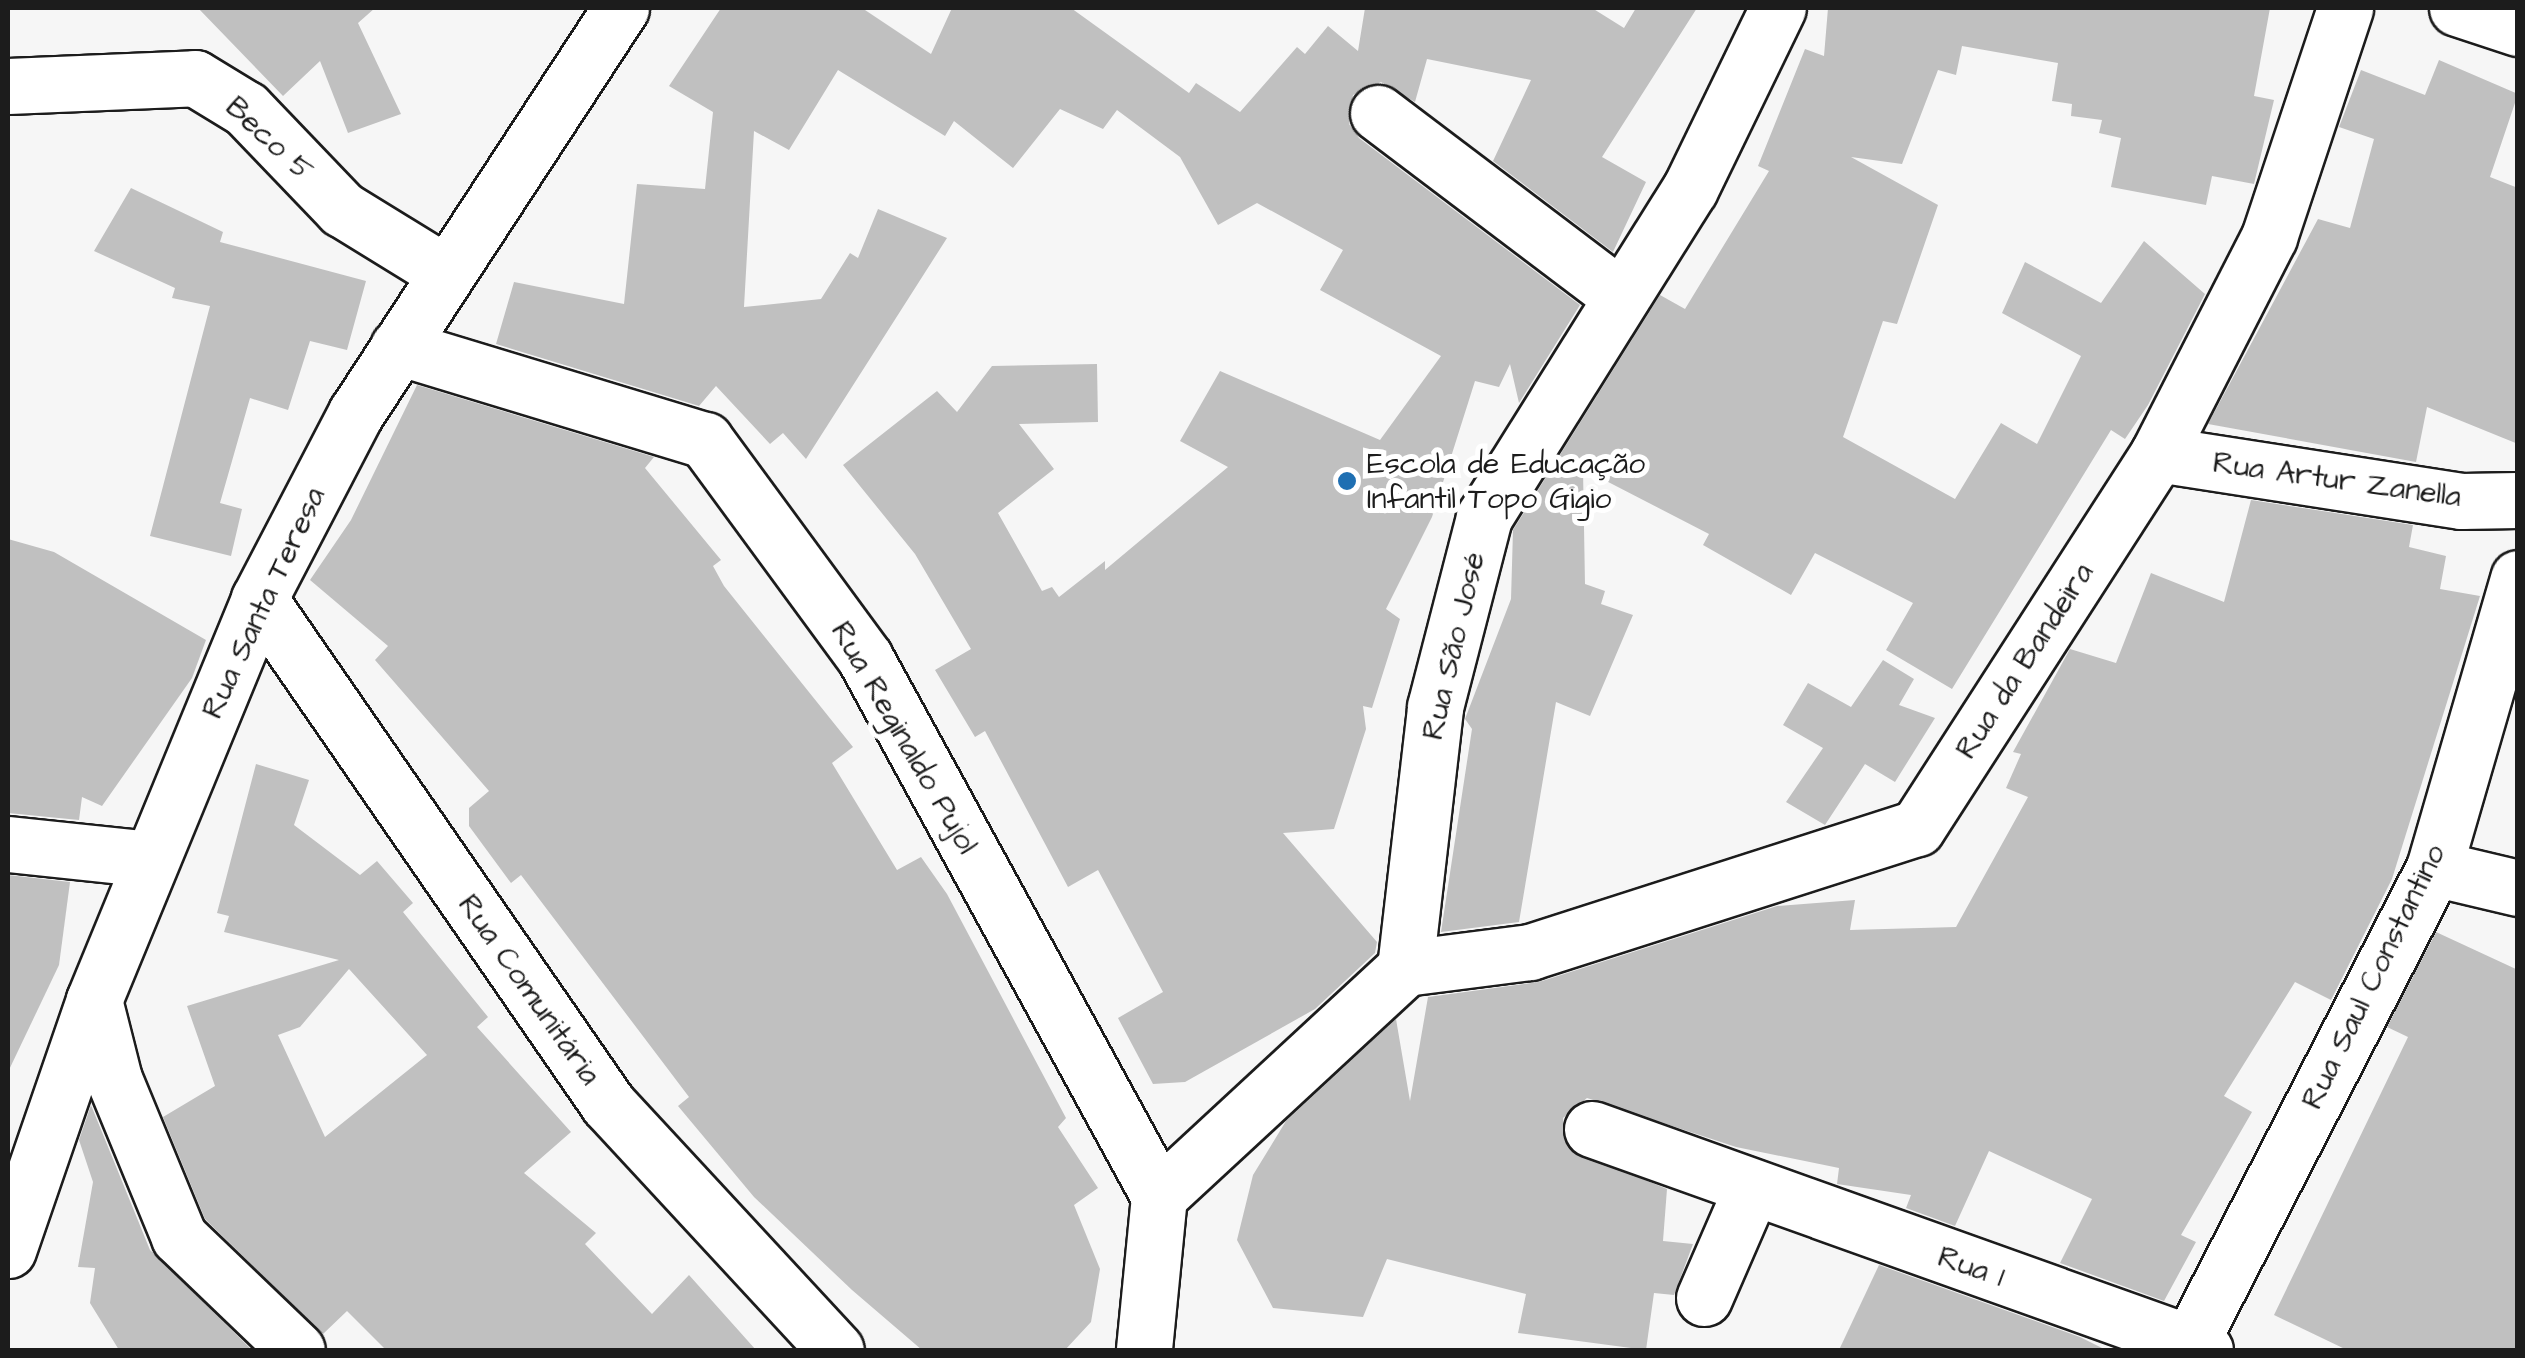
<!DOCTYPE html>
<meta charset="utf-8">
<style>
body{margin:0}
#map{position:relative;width:2525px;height:1358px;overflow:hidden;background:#f6f6f6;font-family:"Architects Daughter",sans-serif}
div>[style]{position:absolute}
.building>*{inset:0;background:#c0c0c0}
.roads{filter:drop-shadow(2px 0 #1c1c1c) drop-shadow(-2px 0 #1c1c1c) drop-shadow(0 2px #1c1c1c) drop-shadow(0 -2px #1c1c1c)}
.minor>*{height:55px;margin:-27.5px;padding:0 27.5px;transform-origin:27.5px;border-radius:27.5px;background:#fff}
.dots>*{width:28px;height:28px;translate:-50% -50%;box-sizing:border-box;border:5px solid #fff;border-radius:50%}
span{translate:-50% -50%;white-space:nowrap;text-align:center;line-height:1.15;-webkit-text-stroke:10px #fff;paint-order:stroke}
.street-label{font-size:30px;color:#1c1c1c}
.poi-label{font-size:30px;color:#1c1c1c}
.left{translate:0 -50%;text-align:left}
.frame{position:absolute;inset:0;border:10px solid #1c1c1c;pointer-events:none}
</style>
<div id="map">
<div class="building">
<i style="clip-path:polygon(198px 8px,375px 8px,358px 23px,401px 114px,348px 133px,320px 61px,283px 96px)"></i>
<i style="clip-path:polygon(721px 8px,862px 8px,931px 54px,952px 8px,1071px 8px,1189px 93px,1196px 83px,1240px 112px,1297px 47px,1305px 54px,1328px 26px,1358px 51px,1365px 8px,1592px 8px,1624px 28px,1636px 8px,1697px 8px,1602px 157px,1646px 182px,1613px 252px,1493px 161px,1531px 80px,1427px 59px,1415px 102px,1381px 82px,1353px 95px,1349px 124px,1359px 138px,1580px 305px,1519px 403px,1510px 364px,1499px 387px,1475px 381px,1432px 517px,1386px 609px,1400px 619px,1372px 708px,1363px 706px,1366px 729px,1334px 829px,1283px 833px,1377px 942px,1375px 953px,1315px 1009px,1185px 1082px,1153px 1084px,1118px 1018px,1163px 992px,1098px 870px,1068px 887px,985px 731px,975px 737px,935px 670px,971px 649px,915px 554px,843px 465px,937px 391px,957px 412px,992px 366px,1097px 364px,1098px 422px,1019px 424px,1054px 469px,998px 513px,1042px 591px,1052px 587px,1059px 597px,1105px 561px,1105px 570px,1228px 467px,1180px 441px,1220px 371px,1380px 440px,1441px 356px,1320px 290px,1343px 250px,1257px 203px,1218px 225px,1180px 157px,1117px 110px,1103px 129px,1060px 109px,1013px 168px,954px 121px,945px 136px,838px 70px,789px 150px,754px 131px,744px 307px,821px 299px,850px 253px,858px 258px,878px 209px,947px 238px,806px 459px,783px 433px,770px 444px,716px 386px,699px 406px,496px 344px,514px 282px,624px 304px,637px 184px,705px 189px,713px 112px,669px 86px)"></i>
<i style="clip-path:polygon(1828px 8px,2270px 8px,2254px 96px,2274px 100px,2254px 184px,2212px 176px,2206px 205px,2111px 187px,2121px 138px,2099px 133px,2102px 120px,2071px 116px,2072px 104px,2052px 101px,2058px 63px,1962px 46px,1956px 75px,1938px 70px,1902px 164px,1851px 157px,1938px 205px,1897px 324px,1883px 321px,1843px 437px,1955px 499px,2001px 423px,2037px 444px,2081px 356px,2002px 313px,2025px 262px,2101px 303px,2144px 241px,2205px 294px,2148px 405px,2125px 439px,2111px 430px,1952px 689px,1886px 650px,1913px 603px,1815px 553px,1791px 595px,1703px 545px,1709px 534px,1583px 469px,1585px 584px,1605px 591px,1601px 604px,1633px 615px,1590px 716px,1556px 702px,1519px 922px,1441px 932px,1472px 729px,1465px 719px,1511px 599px,1513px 530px,1660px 295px,1685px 309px,1769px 171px,1758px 166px,1805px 49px,1824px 56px)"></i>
<i style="clip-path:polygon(2439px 60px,2518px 94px,2490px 177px,2518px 188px,2518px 444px,2427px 407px,2416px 462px,2208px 424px,2318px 219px,2350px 228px,2374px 139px,2339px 127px,2361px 70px,2425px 95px)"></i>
<i style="clip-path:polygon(131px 188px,223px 232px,220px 242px,366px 281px,347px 350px,310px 341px,288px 410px,250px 398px,220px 503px,242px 509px,231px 556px,150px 536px,210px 306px,172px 298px,175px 288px,94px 251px)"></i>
<i style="clip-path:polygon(417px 385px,654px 457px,645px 468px,721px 560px,713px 566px,724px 586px,853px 747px,832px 763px,897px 870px,921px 857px,947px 894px,1066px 1118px,1058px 1127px,1098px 1188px,1074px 1205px,1100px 1269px,1091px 1322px,1065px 1350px,922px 1350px,852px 1290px,754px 1197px,678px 1106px,689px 1097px,521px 875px,511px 883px,469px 826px,469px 808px,489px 791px,375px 660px,388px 646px,310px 580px,351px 520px)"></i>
<i style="clip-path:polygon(2251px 500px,2413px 525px,2409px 547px,2446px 556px,2440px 589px,2480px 596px,2392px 879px,2331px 1000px,2295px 982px,2224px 1096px,2252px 1112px,2181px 1235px,2196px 1242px,2164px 1301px,2060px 1263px,2092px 1199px,1989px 1151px,1955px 1226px,1906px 1208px,1911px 1195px,1837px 1184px,1839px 1168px,1736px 1147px,1587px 1098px,1563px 1118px,1568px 1148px,1667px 1189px,1663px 1241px,1693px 1244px,1674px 1295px,1654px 1293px,1646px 1350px,1518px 1333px,1526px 1294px,1387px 1259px,1363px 1317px,1273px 1308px,1237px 1240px,1253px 1175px,1286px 1121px,1396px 1019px,1410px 1101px,1428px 997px,1539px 982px,1777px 906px,1855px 900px,1850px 930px,1956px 927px,2028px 797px,2006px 788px,2021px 754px,2013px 752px,2070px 649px,2116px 663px,2151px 573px,2224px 602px)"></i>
<i style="clip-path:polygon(8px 539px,54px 552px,206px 640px,192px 678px,102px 806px,82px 797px,79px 820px,8px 813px)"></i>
<i style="clip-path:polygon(1883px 660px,1914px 679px,1899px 705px,1935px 718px,1895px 782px,1865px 764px,1825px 825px,1786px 802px,1823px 748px,1783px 725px,1808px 683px,1851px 707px)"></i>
<i style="clip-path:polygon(evenodd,256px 764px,309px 780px,294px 825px,360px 875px,377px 861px,413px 903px,403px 912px,488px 1017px,477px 1027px,571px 1132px,524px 1173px,596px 1233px,585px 1244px,652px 1314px,689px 1275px,756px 1350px,386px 1350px,347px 1311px,323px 1334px,205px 1219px,163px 1117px,215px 1086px,187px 1006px,339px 960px,224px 932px,229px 916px,217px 913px,256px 764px,349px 969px,427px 1055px,325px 1137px,278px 1035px,300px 1027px,349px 969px)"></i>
<i style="clip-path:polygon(8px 875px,70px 882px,59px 965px,8px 1072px)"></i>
<i style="clip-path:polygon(2436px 932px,2518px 970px,2518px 1350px,2347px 1350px,2274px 1315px,2408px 1037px,2387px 1027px)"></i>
<i style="clip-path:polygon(91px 1105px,150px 1250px,252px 1350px,119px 1350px,90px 1303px,95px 1268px,78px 1267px,93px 1182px,79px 1140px)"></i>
<i style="clip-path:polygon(1879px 1265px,2080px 1337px,2106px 1350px,1839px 1350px)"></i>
</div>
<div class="roads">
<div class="minor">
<i style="left:2457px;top:8px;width:64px;rotate:18.2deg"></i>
<i style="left:8px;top:86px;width:187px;rotate:-2.4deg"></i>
<i style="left:195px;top:78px;width:60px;rotate:31.3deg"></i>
<i style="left:246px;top:109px;width:139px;rotate:46.2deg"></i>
<i style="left:342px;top:209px;width:122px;rotate:31.6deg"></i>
<i style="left:1378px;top:113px;width:305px;rotate:37.1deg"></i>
<i style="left:398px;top:347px;width:321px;rotate:16.9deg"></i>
<i style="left:705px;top:440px;width:270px;rotate:53.7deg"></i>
<i style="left:865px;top:658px;width:613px;rotate:61.34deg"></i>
<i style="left:1159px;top:1196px;width:155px;rotate:95.6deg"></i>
<i style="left:2158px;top:454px;width:307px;rotate:8.8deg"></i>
<i style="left:2461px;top:501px;width:57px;rotate:-1deg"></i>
<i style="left:259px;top:599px;width:614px;rotate:55.35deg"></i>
<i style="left:608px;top:1104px;width:335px;rotate:47.2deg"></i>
<i style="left:8px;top:844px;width:143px;rotate:6deg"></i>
<i style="left:2434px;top:868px;width:86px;rotate:13.4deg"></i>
<i style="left:1405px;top:968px;width:126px;rotate:-7.3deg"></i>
<i style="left:1530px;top:952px;width:406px;rotate:-17.8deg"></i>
<i style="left:1917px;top:828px;width:445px;rotate:-57.2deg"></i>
<i style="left:2158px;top:454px;width:244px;rotate:-62.9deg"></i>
<i style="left:2269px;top:237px;width:241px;rotate:-71.6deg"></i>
<i style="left:94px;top:1000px;width:81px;rotate:75.8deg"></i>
<i style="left:114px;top:1079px;width:171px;rotate:67.6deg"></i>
<i style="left:179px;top:1237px;width:163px;rotate:43.8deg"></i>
<i style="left:1592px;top:1129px;width:635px;rotate:19.69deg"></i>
<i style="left:1159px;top:1196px;width:335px;rotate:-42.8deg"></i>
<i style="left:1405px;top:968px;width:263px;rotate:-83.4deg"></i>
<i style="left:1435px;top:707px;width:196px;rotate:-75.5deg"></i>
<i style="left:1484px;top:517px;width:387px;rotate:-57.9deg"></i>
<i style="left:1690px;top:189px;width:201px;rotate:-64.1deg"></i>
<i style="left:8px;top:1250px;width:264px;rotate:-71deg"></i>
<i style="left:94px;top:1000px;width:434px;rotate:-67.6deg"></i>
<i style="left:259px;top:599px;width:210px;rotate:-62.5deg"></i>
<i style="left:356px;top:413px;width:484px;rotate:-56.8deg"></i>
<i style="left:1704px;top:1298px;width:118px;rotate:-66.5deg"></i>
<i style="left:2205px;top:1350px;width:17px;rotate:-155deg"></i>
<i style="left:2190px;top:1343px;width:534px;rotate:-62.81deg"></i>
<i style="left:2434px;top:868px;width:302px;rotate:-73.8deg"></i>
</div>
</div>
<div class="dots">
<i style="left:1347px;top:481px;background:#1f6fb2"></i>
</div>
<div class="street-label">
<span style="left:269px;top:139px;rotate:43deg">Beco 5</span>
<span style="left:2337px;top:480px;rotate:8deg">Rua Artur Zanella</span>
<span style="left:264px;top:603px;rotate:-65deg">Rua Santa Teresa</span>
<span style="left:1454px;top:646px;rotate:-77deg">Rua São José</span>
<span style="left:2025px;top:661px;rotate:-57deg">Rua da Bandeira</span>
<span style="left:904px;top:738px;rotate:60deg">Rua Reginaldo Pujol</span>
<span style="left:2374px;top:977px;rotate:-64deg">Rua Saul Constantino</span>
<span style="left:529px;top:990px;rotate:55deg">Rua Comunitária</span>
<span style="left:1971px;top:1267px;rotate:19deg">Rua 1</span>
</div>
<div class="poi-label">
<span class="left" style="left:1367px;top:481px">Escola de Educação<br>Infantil Topo Gigio</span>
</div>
<div class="frame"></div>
</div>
